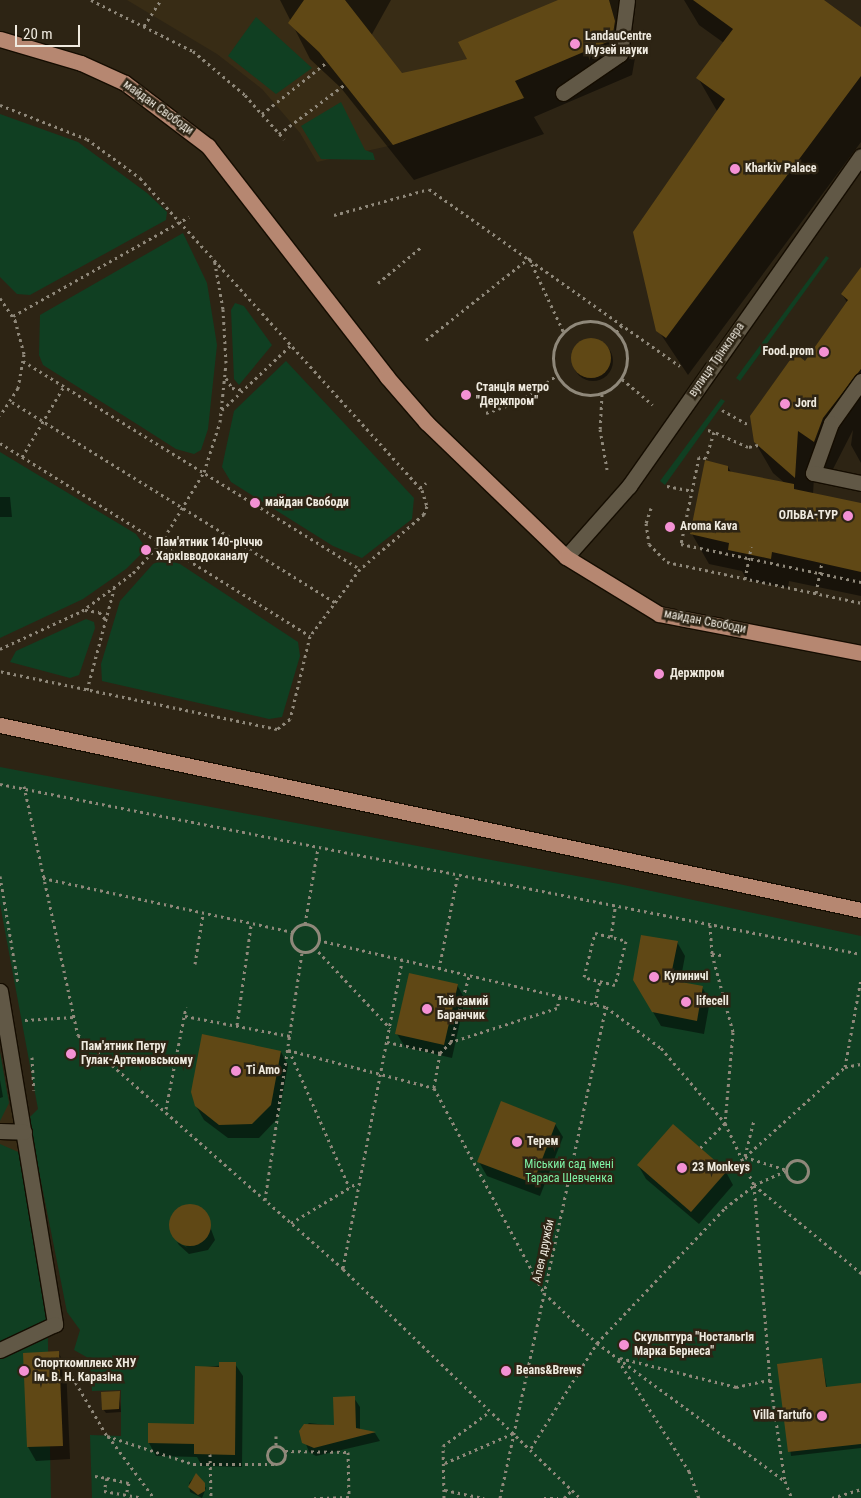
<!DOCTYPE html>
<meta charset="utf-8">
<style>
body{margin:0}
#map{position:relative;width:861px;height:1498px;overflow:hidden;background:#2d2414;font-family:"Roboto Condensed",sans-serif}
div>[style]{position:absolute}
.built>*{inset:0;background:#382c15}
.green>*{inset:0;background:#103f22}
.shadow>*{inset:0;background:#0007}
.round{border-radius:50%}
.building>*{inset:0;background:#604815}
.path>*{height:3px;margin-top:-1.5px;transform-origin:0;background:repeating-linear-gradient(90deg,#8f887a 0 2.5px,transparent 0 6.5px)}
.path>.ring{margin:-1.5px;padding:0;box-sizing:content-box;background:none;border:3px solid #8f887a;border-radius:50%}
.roads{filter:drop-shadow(1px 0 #150d01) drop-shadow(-1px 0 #150d01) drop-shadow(0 1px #150d01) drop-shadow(0 -1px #150d01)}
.minor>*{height:15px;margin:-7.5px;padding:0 7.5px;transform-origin:7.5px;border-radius:7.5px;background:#615846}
.major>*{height:15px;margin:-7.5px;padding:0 7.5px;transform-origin:7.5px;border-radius:7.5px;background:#b68771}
.dots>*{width:14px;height:14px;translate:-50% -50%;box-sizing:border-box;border:2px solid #2d2414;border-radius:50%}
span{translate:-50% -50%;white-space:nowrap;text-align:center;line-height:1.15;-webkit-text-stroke:5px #2d2414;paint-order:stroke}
.poi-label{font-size:12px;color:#efeadf;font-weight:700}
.left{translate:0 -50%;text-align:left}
.right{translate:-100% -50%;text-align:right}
.street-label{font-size:12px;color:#efeadf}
.park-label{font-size:12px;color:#7ff4a6}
.scale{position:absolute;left:15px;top:25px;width:65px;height:22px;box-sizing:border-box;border:2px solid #efeadf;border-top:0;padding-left:6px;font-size:15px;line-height:18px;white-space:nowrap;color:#efeadf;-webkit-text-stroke:4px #2d2414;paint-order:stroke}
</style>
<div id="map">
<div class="built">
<i style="clip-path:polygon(127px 0,619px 0,622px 12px,619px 37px,515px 81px,525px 98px,393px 145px,317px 162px,300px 133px,262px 89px,217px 54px)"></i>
<i style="clip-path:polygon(0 1052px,9px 1103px,25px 1155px,0 1154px)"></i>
</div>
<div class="green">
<i style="clip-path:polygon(256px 17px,312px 68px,276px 94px,228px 56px)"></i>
<i style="clip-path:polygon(341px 102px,365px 150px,373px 153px,375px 160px,321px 159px,301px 126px)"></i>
<i style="clip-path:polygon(0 114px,78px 142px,147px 193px,167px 212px,166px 220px,30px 295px,17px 294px,0 277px)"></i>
<i style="clip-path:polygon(183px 233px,207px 283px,217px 345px,208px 429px,201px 450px,194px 454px,176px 449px,140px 426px,43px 365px,39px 355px,40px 315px)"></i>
<i style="clip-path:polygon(826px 256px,829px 258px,740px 381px,736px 378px)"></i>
<i style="clip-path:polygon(235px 303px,244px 306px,272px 345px,239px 385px,234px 379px,231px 310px)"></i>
<i style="clip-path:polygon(286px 361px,414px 498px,412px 519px,362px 558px,333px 546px,231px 482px,222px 467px,234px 411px)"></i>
<i style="clip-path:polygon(721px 399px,725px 401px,665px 485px,660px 481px)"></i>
<i style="clip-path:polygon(0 452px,136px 534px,143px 544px,141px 554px,126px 569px,83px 599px,0 638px)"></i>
<i style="clip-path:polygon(164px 559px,180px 564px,298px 642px,300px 656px,282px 717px,269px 719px,102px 681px,101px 664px,120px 601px,153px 564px)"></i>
<i style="clip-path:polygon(86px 619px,94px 622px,95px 628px,79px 675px,70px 678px,10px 662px,16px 651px)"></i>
<i style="clip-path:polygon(0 767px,619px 884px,861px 936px,861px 1498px,92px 1498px,90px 1435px,121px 1436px,121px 1390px,92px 1391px,90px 1359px,74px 1350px,80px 1330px,67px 1312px,32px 1136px,30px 1117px,38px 1109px,0 904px)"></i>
<i style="clip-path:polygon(0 1052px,9px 1103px,0 1121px)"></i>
<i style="clip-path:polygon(0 1144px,25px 1155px,47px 1296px,51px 1498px,0 1498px)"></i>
</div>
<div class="shadow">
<i style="clip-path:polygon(280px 0,391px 0,371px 36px,402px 75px,468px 59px,561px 0,619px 0,635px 58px,632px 75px,534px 117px,544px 134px,414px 180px,341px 88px,310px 59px)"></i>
<i style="clip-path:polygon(684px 0,821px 0,861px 29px,861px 142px,688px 375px,658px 330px,717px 111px,698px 78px,724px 43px,699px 25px)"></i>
<i style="clip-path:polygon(861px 273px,861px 463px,851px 445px,853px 430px,832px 471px,815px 460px,813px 494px,861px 504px,861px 596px,789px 581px,788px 588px,747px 580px,742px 571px,709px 564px,692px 534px,728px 467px,731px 472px,786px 484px,773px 473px,755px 442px,848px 304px,842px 294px)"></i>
<i class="round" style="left:573px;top:341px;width:40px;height:40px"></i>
<i style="clip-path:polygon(0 497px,10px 497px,12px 517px,0 517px)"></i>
<i style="clip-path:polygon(677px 942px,685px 956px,680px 983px,702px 987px,710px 1001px,704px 1034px,661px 1026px,634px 979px)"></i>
<i style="clip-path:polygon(457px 985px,465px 999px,452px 1058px,405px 1047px,397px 1034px)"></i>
<i style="clip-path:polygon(281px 1052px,288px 1065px,278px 1118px,259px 1138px,228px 1138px,204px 1120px,196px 1106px)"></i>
<i style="clip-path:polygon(0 1080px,3px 1097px,0 1098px)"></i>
<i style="clip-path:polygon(555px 1124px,563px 1137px,540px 1196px,487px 1176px,479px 1162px)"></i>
<i style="clip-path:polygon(638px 1165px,726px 1172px,733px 1185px,699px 1224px,646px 1179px)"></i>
<i style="clip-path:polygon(195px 1207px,205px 1213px,215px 1240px,208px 1250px,189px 1254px,179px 1245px,177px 1242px,188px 1248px,176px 1239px,171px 1222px,177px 1211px)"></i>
<i style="clip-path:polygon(58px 1352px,66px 1366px,70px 1459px,36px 1461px,28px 1447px,24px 1354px)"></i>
<i style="clip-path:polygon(822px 1360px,827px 1388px,861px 1385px,861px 1448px,791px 1456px,779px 1365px)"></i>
<i style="clip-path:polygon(235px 1364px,243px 1376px,242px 1467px,202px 1466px,197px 1457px,156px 1456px,149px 1443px,149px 1425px,195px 1426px,196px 1368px)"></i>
<i style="clip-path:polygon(119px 1393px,121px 1412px,106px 1413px,103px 1409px)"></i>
<i style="clip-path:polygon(354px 1398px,360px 1407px,360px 1430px,375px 1433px,380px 1441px,316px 1456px,309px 1452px,301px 1431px,309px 1423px,335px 1426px)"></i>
<i style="clip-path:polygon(196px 1475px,206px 1488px,202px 1498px,190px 1492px,189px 1483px)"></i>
</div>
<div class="building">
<i style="clip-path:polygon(304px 0,345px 0,402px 73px,467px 59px,458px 42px,558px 0,609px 0,615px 21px,612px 40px,515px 81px,524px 98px,393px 145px,319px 52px,288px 23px)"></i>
<i style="clip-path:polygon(693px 0,824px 0,861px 27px,861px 76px,666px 338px,656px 331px,633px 232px,725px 99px,696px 78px,733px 29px)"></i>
<i style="clip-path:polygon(861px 267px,861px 369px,823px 418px,814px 442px,798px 431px,795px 478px,754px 442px,750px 416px,795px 353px,805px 361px,848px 300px,841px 294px)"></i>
<i class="round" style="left:571px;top:338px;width:40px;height:40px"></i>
<i style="clip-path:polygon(705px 460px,728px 466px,728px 471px,794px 484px,794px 489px,861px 503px,861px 572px,772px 552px,771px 559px,728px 550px,729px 543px,690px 534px)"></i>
<i style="clip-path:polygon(641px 935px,678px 941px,670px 980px,703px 986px,697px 1021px,652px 1012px,633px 980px)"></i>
<i style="clip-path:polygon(409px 973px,458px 984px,444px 1045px,395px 1034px)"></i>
<i style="clip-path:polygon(202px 1034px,281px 1051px,271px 1105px,252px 1124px,219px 1125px,195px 1106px,191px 1092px)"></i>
<i style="clip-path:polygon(501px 1101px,556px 1123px,533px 1183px,477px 1162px)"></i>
<i style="clip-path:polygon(673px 1124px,727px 1171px,691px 1212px,637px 1165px)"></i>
<i class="round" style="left:169px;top:1204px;width:42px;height:42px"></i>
<i style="clip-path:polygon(59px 1351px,63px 1446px,27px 1447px,23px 1353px)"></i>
<i style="clip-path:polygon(822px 1358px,826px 1387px,861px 1383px,861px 1444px,788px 1452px,777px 1364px)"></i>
<i style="clip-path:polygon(219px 1362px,236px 1362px,235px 1455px,194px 1454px,194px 1444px,148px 1443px,148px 1423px,194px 1424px,195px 1366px,219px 1367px)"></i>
<i style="clip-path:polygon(120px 1391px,119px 1409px,102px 1410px,101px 1392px)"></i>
<i style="clip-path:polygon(355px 1396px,356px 1428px,376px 1432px,314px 1448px,302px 1443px,299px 1431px,304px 1424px,334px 1425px,333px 1397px)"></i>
<i style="clip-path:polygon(196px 1473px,205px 1483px,205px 1491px,198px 1495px,188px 1487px)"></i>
</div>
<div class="path">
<i style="left:91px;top:0;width:114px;rotate:26.6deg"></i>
<i style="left:193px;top:51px;width:68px;rotate:40.2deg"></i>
<i style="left:245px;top:95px;width:59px;rotate:48.4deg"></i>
<i style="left:144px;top:26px;width:31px;rotate:-57deg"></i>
<i style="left:0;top:105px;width:93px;rotate:21.3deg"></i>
<i style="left:87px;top:139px;width:66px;rotate:36.3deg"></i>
<i style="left:140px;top:178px;width:421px;rotate:47.9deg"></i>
<i style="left:422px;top:490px;width:17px;rotate:73deg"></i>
<i style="left:427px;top:506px;width:9px;rotate:111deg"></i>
<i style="left:424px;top:514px;width:84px;rotate:139.3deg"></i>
<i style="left:360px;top:569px;width:84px;rotate:126.7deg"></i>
<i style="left:310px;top:636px;width:85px;rotate:103.5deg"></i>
<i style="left:290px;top:719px;width:16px;rotate:142deg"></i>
<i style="left:277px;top:729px;width:283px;rotate:-168.2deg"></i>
<i style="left:262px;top:114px;width:83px;rotate:-38.7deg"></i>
<i style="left:279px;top:134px;width:81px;rotate:-37deg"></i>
<i style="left:334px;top:215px;width:98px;rotate:-15.3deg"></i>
<i style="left:429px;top:189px;width:307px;rotate:35.2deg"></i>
<i style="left:378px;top:283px;width:55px;rotate:-39.8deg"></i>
<i style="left:0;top:298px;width:27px;rotate:56deg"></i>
<i style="left:15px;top:320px;width:35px;rotate:75deg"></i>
<i style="left:24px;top:354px;width:35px;rotate:100deg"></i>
<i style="left:18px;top:388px;width:33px;rotate:123deg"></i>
<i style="left:13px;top:316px;width:202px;rotate:-29.4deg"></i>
<i class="ring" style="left:553px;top:321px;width:71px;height:71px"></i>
<i style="left:616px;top:332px;width:11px;rotate:-49deg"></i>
<i style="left:426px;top:340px;width:132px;rotate:-38.5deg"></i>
<i style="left:529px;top:258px;width:83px;rotate:65deg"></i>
<i style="left:23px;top:361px;width:396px;rotate:31.7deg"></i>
<i style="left:226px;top:378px;width:12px;rotate:59deg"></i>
<i style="left:232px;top:388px;width:12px;rotate:9deg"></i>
<i style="left:622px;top:379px;width:40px;rotate:40deg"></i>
<i style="left:602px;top:394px;width:35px;rotate:93deg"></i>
<i style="left:600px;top:429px;width:41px;rotate:80.1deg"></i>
<i style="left:12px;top:402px;width:380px;rotate:31.8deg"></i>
<i style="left:222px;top:410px;width:96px;rotate:-43.3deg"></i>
<i style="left:722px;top:410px;width:31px;rotate:29deg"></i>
<i style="left:486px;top:413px;width:36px;rotate:-19deg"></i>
<i style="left:520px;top:401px;width:44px;rotate:-34.8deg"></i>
<i style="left:708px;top:430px;width:6px;rotate:18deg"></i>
<i style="left:0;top:443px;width:365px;rotate:31.9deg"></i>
<i style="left:758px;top:445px;width:10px;rotate:169deg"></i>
<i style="left:748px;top:447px;width:37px;rotate:-156deg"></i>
<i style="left:714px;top:432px;width:27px;rotate:107deg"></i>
<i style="left:706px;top:458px;width:7px;rotate:-172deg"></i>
<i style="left:699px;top:457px;width:89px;rotate:101.7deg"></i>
<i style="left:681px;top:544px;width:184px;rotate:11.9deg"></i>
<i style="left:22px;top:457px;width:82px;rotate:-59.4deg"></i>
<i style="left:667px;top:486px;width:25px;rotate:11deg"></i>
<i style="left:420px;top:488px;width:8px;rotate:-40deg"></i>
<i style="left:651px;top:508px;width:16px;rotate:108deg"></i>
<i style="left:646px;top:523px;width:21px;rotate:82deg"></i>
<i style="left:649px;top:544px;width:25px;rotate:45deg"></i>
<i style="left:667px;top:562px;width:198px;rotate:11.9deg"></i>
<i style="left:745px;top:579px;width:33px;rotate:-79deg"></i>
<i style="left:816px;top:593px;width:31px;rotate:-79deg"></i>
<i style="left:85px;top:610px;width:14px;rotate:8deg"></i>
<i style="left:99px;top:612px;width:11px;rotate:49deg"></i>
<i style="left:0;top:649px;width:90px;rotate:-24.9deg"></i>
<i style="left:82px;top:611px;width:64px;rotate:-36.7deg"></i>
<i style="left:133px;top:573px;width:41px;rotate:-47deg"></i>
<i style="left:161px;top:543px;width:83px;rotate:-58.8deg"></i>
<i style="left:204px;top:472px;width:52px;rotate:-72.3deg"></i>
<i style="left:220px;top:422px;width:59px;rotate:-84.2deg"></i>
<i style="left:226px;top:363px;width:54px;rotate:-93.2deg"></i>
<i style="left:223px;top:309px;width:52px;rotate:-100deg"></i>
<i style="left:87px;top:690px;width:105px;rotate:-75deg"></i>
<i style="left:0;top:784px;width:878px;rotate:11.17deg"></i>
<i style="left:24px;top:786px;width:255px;rotate:77.8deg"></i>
<i style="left:78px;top:1035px;width:354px;rotate:41.4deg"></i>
<i style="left:343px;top:1269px;width:330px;rotate:44deg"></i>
<i style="left:0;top:876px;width:109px;rotate:80.5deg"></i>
<i style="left:43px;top:878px;width:255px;rotate:12.2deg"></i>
<i style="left:305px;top:924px;width:77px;rotate:-80.3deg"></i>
<i class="ring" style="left:291px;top:924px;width:25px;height:25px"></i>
<i style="left:710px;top:925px;width:29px;rotate:86deg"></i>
<i style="left:712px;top:954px;width:81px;rotate:74.9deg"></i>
<i style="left:733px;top:1032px;width:91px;rotate:95deg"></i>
<i style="left:725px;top:1123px;width:68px;rotate:64.9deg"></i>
<i style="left:754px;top:1185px;width:196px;rotate:85.3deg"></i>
<i style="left:770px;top:1380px;width:102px;rotate:81.6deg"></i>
<i style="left:785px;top:1481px;width:18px;rotate:68deg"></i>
<i style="left:595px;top:933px;width:32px;rotate:14deg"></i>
<i style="left:626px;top:941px;width:45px;rotate:104deg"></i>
<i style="left:615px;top:985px;width:32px;rotate:-166deg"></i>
<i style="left:584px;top:977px;width:45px;rotate:-76deg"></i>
<i style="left:611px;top:937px;width:29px;rotate:-82deg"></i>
<i style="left:318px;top:940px;width:296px;rotate:13.1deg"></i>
<i style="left:606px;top:1007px;width:69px;rotate:36.7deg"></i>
<i style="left:661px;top:1048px;width:99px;rotate:49.5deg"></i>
<i style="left:725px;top:1123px;width:35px;rotate:135deg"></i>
<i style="left:314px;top:947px;width:111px;rotate:46.8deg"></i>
<i style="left:712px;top:954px;width:9px;rotate:6deg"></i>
<i style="left:195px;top:964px;width:51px;rotate:-80.9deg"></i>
<i style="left:439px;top:969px;width:97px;rotate:-78.7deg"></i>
<i style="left:560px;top:997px;width:11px;rotate:105deg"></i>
<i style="left:557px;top:1008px;width:111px;rotate:162.2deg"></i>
<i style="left:451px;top:1042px;width:16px;rotate:135deg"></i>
<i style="left:440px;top:1053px;width:36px;rotate:100deg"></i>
<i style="left:434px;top:1088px;width:233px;rotate:61.8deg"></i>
<i style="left:544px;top:1293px;width:73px;rotate:43.3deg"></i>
<i style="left:597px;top:1343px;width:233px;rotate:36.3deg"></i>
<i style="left:595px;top:1004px;width:24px;rotate:-78deg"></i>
<i style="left:185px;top:1016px;width:107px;rotate:10.8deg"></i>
<i style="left:25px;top:1020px;width:49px;rotate:-3.5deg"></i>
<i style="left:237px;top:1025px;width:101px;rotate:-82deg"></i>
<i style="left:387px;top:1042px;width:54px;rotate:11.7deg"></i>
<i style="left:451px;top:1042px;width:68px;rotate:-74.7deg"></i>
<i style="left:288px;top:1050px;width:151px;rotate:14.6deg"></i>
<i style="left:289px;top:1050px;width:150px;rotate:66.3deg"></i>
<i style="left:32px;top:1057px;width:33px;rotate:87deg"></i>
<i style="left:845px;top:1067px;width:89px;rotate:-79.7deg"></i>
<i style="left:166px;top:1109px;width:104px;rotate:-78.9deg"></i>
<i style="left:745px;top:1156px;width:36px;rotate:-76deg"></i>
<i style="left:745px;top:1157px;width:135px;rotate:-42deg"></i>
<i style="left:845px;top:1067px;width:16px;rotate:-11deg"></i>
<i style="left:745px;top:1157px;width:44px;rotate:17.2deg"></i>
<i class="ring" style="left:786px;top:1160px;width:19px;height:19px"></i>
<i style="left:754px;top:1185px;width:139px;rotate:39.4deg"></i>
<i style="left:265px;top:1200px;width:252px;rotate:-81.5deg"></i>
<i style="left:291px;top:1223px;width:77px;rotate:-31.2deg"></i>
<i style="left:343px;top:1268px;width:313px;rotate:-79.1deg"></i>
<i style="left:620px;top:1358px;width:120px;rotate:14deg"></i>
<i style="left:736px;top:1387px;width:35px;rotate:-12deg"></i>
<i style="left:618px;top:1360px;width:132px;rotate:57.4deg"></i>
<i style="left:689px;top:1471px;width:29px;rotate:70deg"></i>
<i style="left:69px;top:1371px;width:75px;rotate:59.7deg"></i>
<i style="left:107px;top:1436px;width:90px;rotate:18deg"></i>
<i style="left:193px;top:1464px;width:81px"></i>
<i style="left:108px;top:1436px;width:77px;rotate:53.4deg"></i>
<i style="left:276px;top:1436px;width:10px;rotate:90deg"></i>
<i class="ring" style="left:267px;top:1446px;width:15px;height:15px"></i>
<i style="left:531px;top:1448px;width:124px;rotate:-57.8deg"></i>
<i style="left:597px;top:1343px;width:186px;rotate:-46.5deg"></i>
<i style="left:725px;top:1208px;width:37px;rotate:-38deg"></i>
<i style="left:754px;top:1185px;width:36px;rotate:-24deg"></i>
<i style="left:285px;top:1451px;width:63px;rotate:0.9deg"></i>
<i style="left:348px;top:1452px;width:45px;rotate:88.7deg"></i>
<i style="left:349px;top:1497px;width:36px;rotate:178deg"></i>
<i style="left:210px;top:1454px;width:44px;rotate:88.7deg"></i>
<i style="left:445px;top:1463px;width:75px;rotate:-23.5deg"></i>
<i style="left:95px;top:1476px;width:12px;rotate:9deg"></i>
<i style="left:107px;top:1478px;width:13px;rotate:103deg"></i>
<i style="left:104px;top:1491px;width:39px;rotate:10deg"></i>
<i style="left:107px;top:1478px;width:23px;rotate:13deg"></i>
<i style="left:129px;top:1483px;width:12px;rotate:104deg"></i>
<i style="left:445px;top:1490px;width:40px;rotate:12deg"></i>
<i style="left:444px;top:1498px;width:52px;rotate:-91.1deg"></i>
<i style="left:443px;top:1446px;width:57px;rotate:-36.5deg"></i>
<i style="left:500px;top:1498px;width:502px;rotate:-77.82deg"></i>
<i style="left:544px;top:1498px;width:14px"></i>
<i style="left:564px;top:1498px;width:11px;rotate:-45deg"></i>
<i style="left:832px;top:1498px;width:30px;rotate:-17deg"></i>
</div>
<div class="roads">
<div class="minor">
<i style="left:563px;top:93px;width:69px;rotate:-34.4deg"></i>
<i style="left:620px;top:54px;width:54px;rotate:-82.6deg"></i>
<i style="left:861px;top:381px;width:52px;rotate:125.5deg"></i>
<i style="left:831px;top:423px;width:53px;rotate:109.8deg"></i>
<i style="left:813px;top:473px;width:49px;rotate:11.8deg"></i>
<i style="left:566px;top:557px;width:95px;rotate:-48.4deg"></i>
<i style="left:629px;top:486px;width:403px;rotate:-54.9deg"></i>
<i style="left:0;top:991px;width:338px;rotate:80.6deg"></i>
<i style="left:55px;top:1324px;width:61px;rotate:154.7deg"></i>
<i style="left:0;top:1131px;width:24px;rotate:2deg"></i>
</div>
<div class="major">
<i style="left:0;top:39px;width:84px;rotate:16.5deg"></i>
<i style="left:81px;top:63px;width:48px;rotate:24.4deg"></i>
<i style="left:125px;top:83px;width:104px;rotate:37.2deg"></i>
<i style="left:208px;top:146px;width:292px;rotate:52.2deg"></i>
<i style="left:387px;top:377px;width:60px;rotate:49.1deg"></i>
<i style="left:426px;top:422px;width:194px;rotate:44deg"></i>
<i style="left:566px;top:557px;width:109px;rotate:31.5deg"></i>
<i style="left:659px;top:614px;width:206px;rotate:10.9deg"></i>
<i style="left:0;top:725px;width:881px;rotate:12.13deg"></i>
</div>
</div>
<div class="dots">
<i style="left:575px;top:44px;background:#f491d4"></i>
<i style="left:735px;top:169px;background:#f491d4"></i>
<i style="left:824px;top:352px;background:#f491d4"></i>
<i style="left:466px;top:395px;background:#f491d4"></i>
<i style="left:785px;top:404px;background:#f491d4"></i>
<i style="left:255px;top:503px;background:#f491d4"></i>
<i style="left:848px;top:516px;background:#f491d4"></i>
<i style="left:670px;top:527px;background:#f491d4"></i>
<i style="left:146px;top:550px;background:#f491d4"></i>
<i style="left:659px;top:674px;background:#f491d4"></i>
<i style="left:654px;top:977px;background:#f491d4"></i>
<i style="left:686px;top:1002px;background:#f491d4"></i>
<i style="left:427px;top:1009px;background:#f491d4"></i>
<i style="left:71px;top:1054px;background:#f491d4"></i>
<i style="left:236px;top:1071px;background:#f491d4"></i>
<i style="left:517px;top:1142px;background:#f491d4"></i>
<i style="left:682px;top:1168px;background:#f491d4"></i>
<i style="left:624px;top:1345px;background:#f491d4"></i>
<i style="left:24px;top:1371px;background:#f491d4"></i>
<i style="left:506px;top:1371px;background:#f491d4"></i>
<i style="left:822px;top:1416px;background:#f491d4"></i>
</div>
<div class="poi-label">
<span class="left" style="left:585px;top:44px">LandauCentre<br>Музей науки</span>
<span class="left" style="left:745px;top:169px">Kharkiv Palace</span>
<span class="right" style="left:814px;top:352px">Food.prom</span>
<span class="left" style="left:476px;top:395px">Станція метро<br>"Держпром"</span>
<span class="left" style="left:795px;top:404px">Jord</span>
<span class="left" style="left:265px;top:503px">майдан Свободи</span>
<span class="right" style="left:838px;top:516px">ОЛЬВА-ТУР</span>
<span class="left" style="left:680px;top:527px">Aroma Kava</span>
<span class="left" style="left:156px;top:550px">Пам'ятник 140-річчю<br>Харківводоканалу</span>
<span class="left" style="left:670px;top:674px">Держпром</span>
<span class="left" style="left:664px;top:977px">Кулиничі</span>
<span class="left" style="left:437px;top:1009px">Той самий<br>Баранчик</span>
<span class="left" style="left:696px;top:1002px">lifecell</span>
<span class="left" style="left:81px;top:1054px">Пам'ятник Петру<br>Гулак-Артемовському</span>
<span class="left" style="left:246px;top:1071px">Ti Amo</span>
<span class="left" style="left:527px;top:1142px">Терем</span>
<span class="left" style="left:692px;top:1168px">23 Monkeys</span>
<span class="left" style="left:634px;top:1345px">Скульптура "Ностальгія<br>Марка Бернеса"</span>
<span class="left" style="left:34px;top:1371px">Спорткомплекс ХНУ<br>ім. В. Н. Каразіна</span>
<span class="left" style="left:516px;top:1371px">Beans&amp;Brews</span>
<span class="right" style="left:812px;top:1416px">Villa Tartufo</span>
</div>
<div class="street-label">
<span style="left:158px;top:108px;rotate:36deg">майдан Свободи</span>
<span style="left:717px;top:360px;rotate:-55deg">вулиця Трінклера</span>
<span style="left:705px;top:622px;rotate:11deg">майдан Свободи</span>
<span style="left:544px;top:1251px;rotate:-78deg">Алея дружби</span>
</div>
<div class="park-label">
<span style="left:569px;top:1172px">Міський сад імені<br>Тараса Шевченка</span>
</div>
<div class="scale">20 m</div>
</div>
